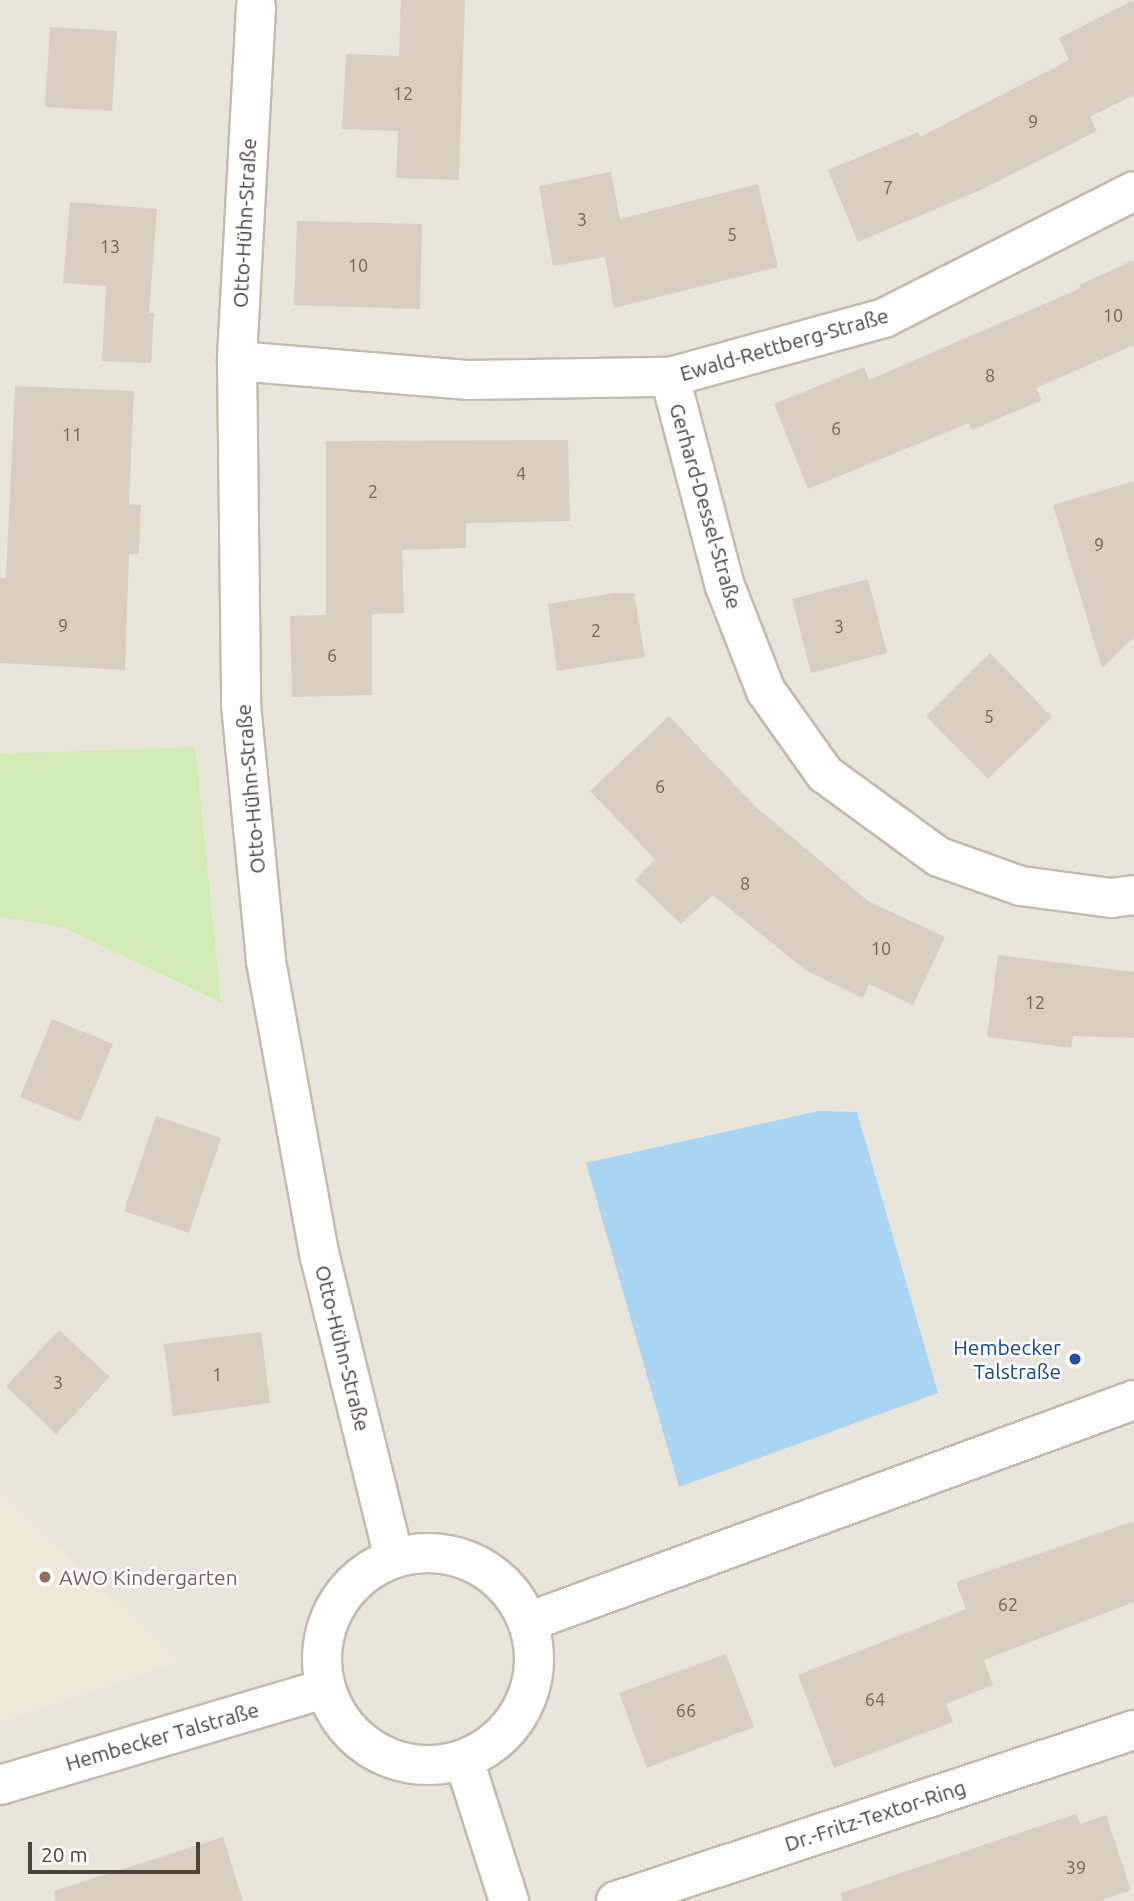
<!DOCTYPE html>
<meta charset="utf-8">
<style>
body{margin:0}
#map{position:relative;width:1134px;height:1901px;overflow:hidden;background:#f6f3ec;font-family:Ubuntu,sans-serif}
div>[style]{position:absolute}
.residential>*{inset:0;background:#eae5da}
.education>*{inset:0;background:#efe8d6}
.green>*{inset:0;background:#d2eab5}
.water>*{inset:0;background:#a9d4f2}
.building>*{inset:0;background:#d8cfc1}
.roads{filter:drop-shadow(2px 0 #c2bbae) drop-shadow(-2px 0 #c2bbae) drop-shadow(0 2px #c2bbae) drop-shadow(0 -2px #c2bbae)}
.minor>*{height:38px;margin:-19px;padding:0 19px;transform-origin:19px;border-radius:19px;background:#fff}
.minor>.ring{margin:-19px;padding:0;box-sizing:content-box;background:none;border:38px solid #fff;border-radius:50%}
.dots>*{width:19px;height:19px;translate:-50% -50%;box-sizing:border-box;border:4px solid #fff;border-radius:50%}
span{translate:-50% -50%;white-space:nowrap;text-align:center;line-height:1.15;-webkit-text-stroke:5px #fff;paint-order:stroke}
.number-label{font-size:18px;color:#6e675b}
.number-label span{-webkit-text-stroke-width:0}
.street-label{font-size:21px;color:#4b4439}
.transit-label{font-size:21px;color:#164399}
.right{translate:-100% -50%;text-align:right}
.education-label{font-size:21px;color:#785e54}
.left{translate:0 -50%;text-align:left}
.scale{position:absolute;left:28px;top:1842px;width:172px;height:32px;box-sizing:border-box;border:4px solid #4b4439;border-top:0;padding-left:9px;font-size:21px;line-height:24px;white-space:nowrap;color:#4b4439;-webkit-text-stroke:5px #fff;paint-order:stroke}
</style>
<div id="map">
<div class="residential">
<i style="clip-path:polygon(0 0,1134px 0,1134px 1901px,0 1901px,0 917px,62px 927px,220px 1003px,194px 748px,0 754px)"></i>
</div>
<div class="education">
<i style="clip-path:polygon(0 1494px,179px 1661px,0 1722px)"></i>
</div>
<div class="green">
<i style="clip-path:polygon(195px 747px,221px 1003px,62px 927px,0 917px,0 754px)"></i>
</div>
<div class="water">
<i style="clip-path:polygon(819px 1111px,857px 1112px,938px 1393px,679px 1487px,586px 1163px)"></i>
</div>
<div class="building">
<i style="clip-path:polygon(401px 0,465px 0,459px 180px,396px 178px,398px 131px,342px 129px,346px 54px,399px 56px)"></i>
<i style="clip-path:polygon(1134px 0,1134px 95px,1090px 117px,1097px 131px,983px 189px,858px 242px,828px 170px,918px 132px,920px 137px,1069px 60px,1059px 38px)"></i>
<i style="clip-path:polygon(50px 27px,117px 31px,112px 111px,45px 107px)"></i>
<i style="clip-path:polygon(611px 172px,620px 219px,758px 184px,778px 267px,614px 308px,605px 257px,553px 266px,539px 186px)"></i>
<i style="clip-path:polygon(70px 202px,157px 209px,149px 313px,154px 313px,151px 363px,102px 361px,106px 286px,63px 283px)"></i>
<i style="clip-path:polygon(297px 221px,422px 224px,420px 309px,294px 305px)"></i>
<i style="clip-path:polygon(1134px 260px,1134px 345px,1036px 388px,1042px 400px,972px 430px,969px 423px,808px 489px,774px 404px,864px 367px,869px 380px,1081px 288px,1079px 285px)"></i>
<i style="clip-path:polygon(15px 386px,134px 391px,129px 504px,141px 505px,139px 554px,129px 554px,125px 670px,0 663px,0 578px,6px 578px)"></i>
<i style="clip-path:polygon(568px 440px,570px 521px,466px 523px,466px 548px,402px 550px,404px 613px,372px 614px,372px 695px,292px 697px,290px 616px,326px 615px,326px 441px)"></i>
<i style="clip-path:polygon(1134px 481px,1134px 637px,1102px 668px,1053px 505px)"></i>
<i style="clip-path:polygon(868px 579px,887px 653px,811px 673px,792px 599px)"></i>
<i style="clip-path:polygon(614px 593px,634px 593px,645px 657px,557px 671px,548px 604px)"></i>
<i style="clip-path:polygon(990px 653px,1052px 717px,988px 779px,926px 716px)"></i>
<i style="clip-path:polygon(669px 716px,756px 807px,868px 901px,945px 937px,913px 1005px,869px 984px,863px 998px,805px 970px,713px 895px,681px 924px,635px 880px,655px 859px,590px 791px)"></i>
<i style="clip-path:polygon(998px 955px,1134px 972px,1134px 1038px,1073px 1036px,1071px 1048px,987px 1037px)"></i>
<i style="clip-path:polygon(52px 1019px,113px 1044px,80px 1122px,20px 1097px)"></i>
<i style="clip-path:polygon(156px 1116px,221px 1138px,189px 1233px,124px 1211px)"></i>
<i style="clip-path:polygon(59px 1330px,110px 1377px,56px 1434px,6px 1386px)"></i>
<i style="clip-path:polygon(261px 1332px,270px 1403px,173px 1416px,164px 1344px)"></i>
<i style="clip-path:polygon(1134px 1521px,1134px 1602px,984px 1660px,993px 1685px,946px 1704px,953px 1722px,834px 1768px,798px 1675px,966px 1609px,956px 1582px)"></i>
<i style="clip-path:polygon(726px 1654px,754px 1727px,647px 1768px,619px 1693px)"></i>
<i style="clip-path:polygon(1076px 1814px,1080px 1824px,1106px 1815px,1131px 1890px,1100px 1901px,842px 1901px,841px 1893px)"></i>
<i style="clip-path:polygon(223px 1837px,243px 1901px,56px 1901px,54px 1891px)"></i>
</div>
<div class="roads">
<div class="minor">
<i style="left:256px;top:7px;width:355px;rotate:93.1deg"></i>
<i style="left:237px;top:361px;width:344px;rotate:89.3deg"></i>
<i style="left:241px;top:705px;width:257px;rotate:84.4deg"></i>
<i style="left:266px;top:961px;width:301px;rotate:79.7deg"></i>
<i style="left:320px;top:1257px;width:310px;rotate:76.2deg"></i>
<i style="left:237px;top:361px;width:233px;rotate:4.7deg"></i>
<i style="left:469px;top:380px;width:201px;rotate:-0.9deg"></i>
<i style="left:670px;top:377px;width:222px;rotate:-15.4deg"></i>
<i style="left:884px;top:318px;width:280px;rotate:-26.9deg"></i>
<i style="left:670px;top:377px;width:216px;rotate:75.3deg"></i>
<i style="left:725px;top:586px;width:113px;rotate:68.7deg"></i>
<i style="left:766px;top:691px;width:102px;rotate:54.6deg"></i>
<i style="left:825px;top:774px;width:141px;rotate:36.1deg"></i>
<i style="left:939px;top:857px;width:87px;rotate:19.5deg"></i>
<i style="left:1021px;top:886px;width:91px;rotate:7.6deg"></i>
<i style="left:1111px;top:898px;width:23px;rotate:-7deg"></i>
<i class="ring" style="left:322px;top:1553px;width:174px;height:174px"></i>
<i style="left:528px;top:1622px;width:645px;rotate:-20.12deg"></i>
<i style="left:464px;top:1760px;width:148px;rotate:72.3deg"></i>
<i style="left:0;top:1785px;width:339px;rotate:-16.5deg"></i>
<i style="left:616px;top:1901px;width:545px;rotate:-18.27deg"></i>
</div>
</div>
<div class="dots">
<i style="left:1075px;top:1359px;background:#1a4fb4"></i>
<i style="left:45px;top:1577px;background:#8d6e63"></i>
</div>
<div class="number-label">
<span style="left:403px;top:93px">12</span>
<span style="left:1033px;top:121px">9</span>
<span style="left:888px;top:187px">7</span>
<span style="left:582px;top:219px">3</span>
<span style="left:732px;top:234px">5</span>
<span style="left:110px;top:246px">13</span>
<span style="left:358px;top:265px">10</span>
<span style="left:1113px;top:315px">10</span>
<span style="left:990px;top:375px">8</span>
<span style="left:836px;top:428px">6</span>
<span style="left:72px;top:434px">11</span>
<span style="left:521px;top:473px">4</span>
<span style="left:373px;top:491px">2</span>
<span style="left:1099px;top:544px">9</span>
<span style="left:63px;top:625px">9</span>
<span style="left:839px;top:626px">3</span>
<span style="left:596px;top:630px">2</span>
<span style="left:332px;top:655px">6</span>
<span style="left:989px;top:716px">5</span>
<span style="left:660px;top:786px">6</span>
<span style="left:745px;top:883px">8</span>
<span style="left:881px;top:948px">10</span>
<span style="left:1035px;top:1002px">12</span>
<span style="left:217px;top:1374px">1</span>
<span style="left:58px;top:1382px">3</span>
<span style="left:1008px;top:1604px">62</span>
<span style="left:875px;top:1699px">64</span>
<span style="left:686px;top:1710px">66</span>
<span style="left:1076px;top:1867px">39</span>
</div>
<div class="street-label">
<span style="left:244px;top:223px;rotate:-87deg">Otto-Hühn-Straße</span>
<span style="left:784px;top:344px;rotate:-16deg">Ewald-Rettberg-Straße</span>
<span style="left:706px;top:506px;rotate:74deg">Gerhard-Dessel-Straße</span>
<span style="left:250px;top:789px;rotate:-95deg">Otto-Hühn-Straße</span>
<span style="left:343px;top:1348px;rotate:76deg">Otto-Hühn-Straße</span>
<span style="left:162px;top:1736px;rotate:-16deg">Hembecker Talstraße</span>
<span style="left:875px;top:1815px;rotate:-18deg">Dr.-Fritz-Textor-Ring</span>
</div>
<div class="transit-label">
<span class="right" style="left:1061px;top:1359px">Hembecker<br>Talstraße</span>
</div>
<div class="education-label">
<span class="left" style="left:59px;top:1577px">AWO Kindergarten</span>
</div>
<div class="scale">20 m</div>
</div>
